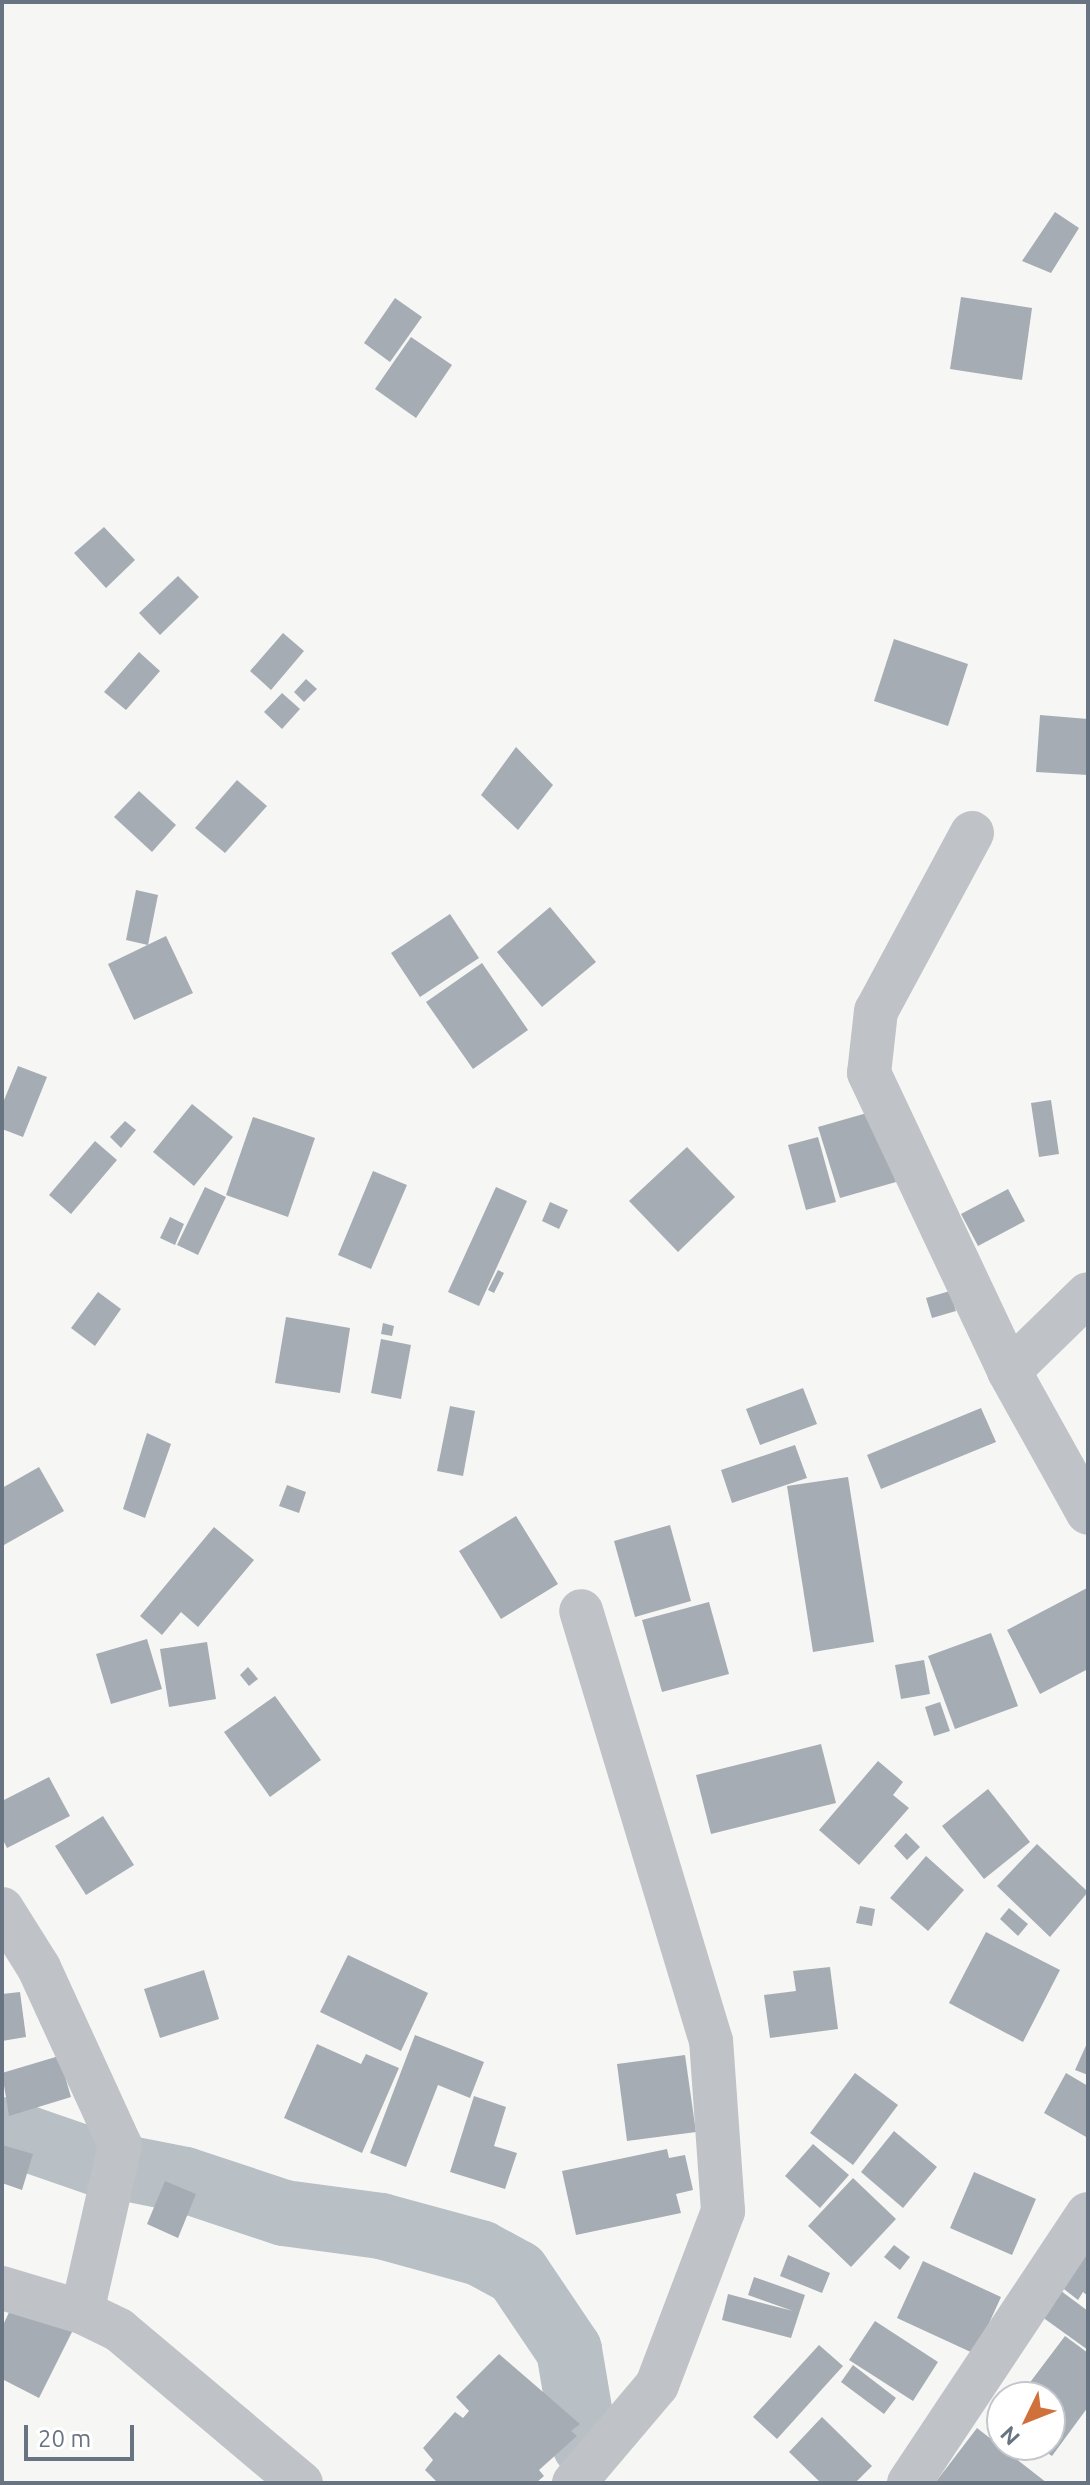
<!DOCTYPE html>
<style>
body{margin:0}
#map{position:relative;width:1090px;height:2485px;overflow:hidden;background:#f6f7f4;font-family:Ubuntu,sans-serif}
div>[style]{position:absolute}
.river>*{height:66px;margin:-33px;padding:0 33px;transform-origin:33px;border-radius:33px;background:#b8c0c6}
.building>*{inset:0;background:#a6acb3}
.minor>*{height:44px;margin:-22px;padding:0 22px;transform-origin:22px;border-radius:22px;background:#bfc2c6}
span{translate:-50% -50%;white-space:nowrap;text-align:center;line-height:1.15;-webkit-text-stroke:8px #fff;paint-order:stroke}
.frame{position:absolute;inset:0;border:4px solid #697482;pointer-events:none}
.north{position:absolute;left:986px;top:2381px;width:80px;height:80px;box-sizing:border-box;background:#fff;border:2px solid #c3c7cd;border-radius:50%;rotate:227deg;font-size:22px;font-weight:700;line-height:32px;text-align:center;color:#697482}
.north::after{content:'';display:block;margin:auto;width:28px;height:36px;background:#d0703b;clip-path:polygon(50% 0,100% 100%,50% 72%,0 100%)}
.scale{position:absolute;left:24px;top:2425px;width:110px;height:36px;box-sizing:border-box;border:4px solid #697482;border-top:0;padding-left:10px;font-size:24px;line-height:28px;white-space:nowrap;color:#697482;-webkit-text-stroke:6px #fff;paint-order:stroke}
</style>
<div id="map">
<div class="river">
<i style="left:2px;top:2130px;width:104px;rotate:19.1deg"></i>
<i style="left:125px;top:2168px;width:61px;rotate:11.3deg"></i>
<i style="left:185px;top:2180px;width:104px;rotate:18.4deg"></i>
<i style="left:284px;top:2213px;width:98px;rotate:7.6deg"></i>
<i style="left:381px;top:2226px;width:103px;rotate:15.3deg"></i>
<i style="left:480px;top:2253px;width:42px;rotate:28.4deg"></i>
<i style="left:517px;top:2273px;width:93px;rotate:56deg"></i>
<i style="left:569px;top:2350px;width:96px;rotate:80.4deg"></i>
</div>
<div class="building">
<i style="clip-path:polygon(1055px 212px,1079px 228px,1051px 273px,1022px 261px)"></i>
<i style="clip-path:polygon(961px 297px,1032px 308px,1022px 380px,950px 369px)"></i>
<i style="clip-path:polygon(395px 298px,422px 317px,390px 362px,364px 343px)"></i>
<i style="clip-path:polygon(411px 337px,452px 365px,416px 418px,375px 389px)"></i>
<i style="clip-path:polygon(104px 527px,135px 560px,106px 588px,74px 553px)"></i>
<i style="clip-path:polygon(178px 576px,199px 597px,160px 635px,139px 613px)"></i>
<i style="clip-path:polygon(283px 633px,304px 651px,271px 690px,250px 671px)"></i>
<i style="clip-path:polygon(894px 639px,968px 664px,948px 726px,874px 701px)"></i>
<i style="clip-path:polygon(139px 652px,160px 671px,126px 710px,104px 692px)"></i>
<i style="clip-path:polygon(306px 679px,317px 689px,304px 702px,294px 692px)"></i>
<i style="clip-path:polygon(282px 693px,300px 709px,282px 729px,264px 712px)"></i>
<i style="clip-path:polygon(1040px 715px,1088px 719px,1088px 775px,1036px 772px)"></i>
<i style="clip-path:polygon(516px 747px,553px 785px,518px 830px,481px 795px)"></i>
<i style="clip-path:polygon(237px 780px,267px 806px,225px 853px,195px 828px)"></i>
<i style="clip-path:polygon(139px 791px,176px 825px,152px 852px,114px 817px)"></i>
<i style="clip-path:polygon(136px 890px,158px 895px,148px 945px,126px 940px)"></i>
<i style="clip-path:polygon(550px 907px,596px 962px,542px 1007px,497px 952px)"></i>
<i style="clip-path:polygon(450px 914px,479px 958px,420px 997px,391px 953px)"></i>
<i style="clip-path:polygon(166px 936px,193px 993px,134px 1020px,108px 964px)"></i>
<i style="clip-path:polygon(482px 963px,528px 1030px,473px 1069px,426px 1002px)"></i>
<i style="clip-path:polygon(18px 1066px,47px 1077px,23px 1137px,2px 1129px,2px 1105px)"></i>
<i style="clip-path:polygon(1051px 1100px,1059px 1154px,1039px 1157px,1031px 1103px)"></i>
<i style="clip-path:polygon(192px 1104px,233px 1137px,194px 1186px,153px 1152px)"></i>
<i style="clip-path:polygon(874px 1111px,896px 1182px,840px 1198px,818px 1127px)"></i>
<i style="clip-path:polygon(253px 1117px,315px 1138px,288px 1217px,226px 1195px)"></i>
<i style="clip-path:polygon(125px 1121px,136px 1130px,121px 1148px,110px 1137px)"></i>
<i style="clip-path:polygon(818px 1137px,836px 1202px,806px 1210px,788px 1145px)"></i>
<i style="clip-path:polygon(95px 1141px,117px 1160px,71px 1214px,49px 1195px)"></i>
<i style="clip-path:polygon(687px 1147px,735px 1197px,678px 1252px,629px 1201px)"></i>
<i style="clip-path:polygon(373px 1171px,407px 1185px,371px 1269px,338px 1255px)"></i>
<i style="clip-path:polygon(205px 1187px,226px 1197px,198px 1255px,177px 1245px)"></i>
<i style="clip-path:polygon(496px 1187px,527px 1201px,479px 1306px,448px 1292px)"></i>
<i style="clip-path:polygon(1008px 1189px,1025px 1221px,978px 1246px,961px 1214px)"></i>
<i style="clip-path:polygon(550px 1202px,568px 1210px,559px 1229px,542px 1221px)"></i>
<i style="clip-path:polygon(170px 1217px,184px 1224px,175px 1245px,160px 1238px)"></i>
<i style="clip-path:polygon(498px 1270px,504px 1273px,494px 1293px,488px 1290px)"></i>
<i style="clip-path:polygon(950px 1291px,956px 1311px,932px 1318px,926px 1298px)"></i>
<i style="clip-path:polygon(98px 1292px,121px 1309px,95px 1346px,71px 1328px)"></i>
<i style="clip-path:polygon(286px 1317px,350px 1328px,340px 1393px,275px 1383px)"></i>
<i style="clip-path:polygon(383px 1323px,394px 1326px,392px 1336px,381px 1334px)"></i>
<i style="clip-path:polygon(381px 1339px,411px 1345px,401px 1399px,371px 1393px)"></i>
<i style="clip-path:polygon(803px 1388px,817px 1424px,760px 1445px,746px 1409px)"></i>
<i style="clip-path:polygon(450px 1406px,475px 1411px,463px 1476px,437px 1471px)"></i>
<i style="clip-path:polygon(981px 1408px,996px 1442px,881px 1489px,867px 1455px)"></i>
<i style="clip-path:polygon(147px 1433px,171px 1444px,145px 1518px,123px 1509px)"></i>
<i style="clip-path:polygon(795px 1445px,807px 1478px,732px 1503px,721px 1470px)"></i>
<i style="clip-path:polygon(39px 1467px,64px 1511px,4px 1545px,2px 1488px)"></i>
<i style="clip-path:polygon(848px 1477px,874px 1642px,813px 1652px,787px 1486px)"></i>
<i style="clip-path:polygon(287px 1485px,306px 1492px,299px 1513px,279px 1506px)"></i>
<i style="clip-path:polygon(516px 1516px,558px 1584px,501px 1619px,459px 1551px)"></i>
<i style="clip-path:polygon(670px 1525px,691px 1601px,635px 1617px,614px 1541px)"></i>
<i style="clip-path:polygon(214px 1527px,254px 1560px,198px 1627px,181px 1612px,162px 1635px,140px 1616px)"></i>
<i style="clip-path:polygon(1087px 1588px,1088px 1669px,1040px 1694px,1007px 1630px)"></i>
<i style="clip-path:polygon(709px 1602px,729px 1674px,662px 1692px,642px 1620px)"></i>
<i style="clip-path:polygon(991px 1633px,1018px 1706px,955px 1729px,928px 1656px)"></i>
<i style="clip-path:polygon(147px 1639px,162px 1689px,111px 1704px,96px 1654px)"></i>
<i style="clip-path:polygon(207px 1642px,216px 1699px,169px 1707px,160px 1649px)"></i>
<i style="clip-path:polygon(924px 1660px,930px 1694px,901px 1699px,895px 1665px)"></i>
<i style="clip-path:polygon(248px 1667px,258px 1679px,249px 1686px,240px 1675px)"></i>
<i style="clip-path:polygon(275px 1696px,321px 1760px,270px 1797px,224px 1732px)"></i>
<i style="clip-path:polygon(940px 1702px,950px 1731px,934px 1736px,925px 1707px)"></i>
<i style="clip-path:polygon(821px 1744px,836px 1803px,711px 1834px,696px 1775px)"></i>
<i style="clip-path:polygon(878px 1761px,903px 1782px,893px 1795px,909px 1808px,859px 1865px,819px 1830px)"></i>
<i style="clip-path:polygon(49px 1777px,70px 1816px,7px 1848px,2px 1838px,2px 1801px)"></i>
<i style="clip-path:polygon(988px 1789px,1030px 1842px,984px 1879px,942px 1826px)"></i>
<i style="clip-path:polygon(103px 1816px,134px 1865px,86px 1895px,55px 1846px)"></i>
<i style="clip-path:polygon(906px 1833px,920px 1847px,907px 1860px,894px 1846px)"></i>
<i style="clip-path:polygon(1037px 1844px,1088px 1892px,1050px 1937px,997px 1886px)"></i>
<i style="clip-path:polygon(926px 1856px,964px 1890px,928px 1931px,890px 1898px)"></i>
<i style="clip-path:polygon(860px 1906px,875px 1909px,872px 1926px,856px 1923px)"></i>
<i style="clip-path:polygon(1009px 1908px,1028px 1924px,1018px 1936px,1000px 1919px)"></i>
<i style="clip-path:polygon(986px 1932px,1060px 1970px,1023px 2042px,949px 2003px)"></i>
<i style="clip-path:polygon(348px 1955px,428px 1993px,401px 2051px,320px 2012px)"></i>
<i style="clip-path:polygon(830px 1967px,838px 2029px,770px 2038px,764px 1995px,796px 1991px,793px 1971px)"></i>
<i style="clip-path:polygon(204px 1970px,219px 2019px,160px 2038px,144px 1989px)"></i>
<i style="clip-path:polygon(20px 1992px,26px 2037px,2px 2041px,2px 1994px)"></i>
<i style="clip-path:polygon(415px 2035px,484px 2062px,470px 2098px,438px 2085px,406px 2167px,370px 2153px)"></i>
<i style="clip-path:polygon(1088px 2041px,1088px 2075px,1075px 2070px)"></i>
<i style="clip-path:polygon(317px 2044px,361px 2064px,366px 2054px,399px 2068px,362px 2153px,284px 2118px)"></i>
<i style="clip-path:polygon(685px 2055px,696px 2132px,627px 2141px,617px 2064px)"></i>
<i style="clip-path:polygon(59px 2056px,71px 2097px,9px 2116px,2px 2073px)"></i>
<i style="clip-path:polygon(855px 2073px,898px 2105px,853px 2165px,810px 2133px)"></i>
<i style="clip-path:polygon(1066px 2073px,1088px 2086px,1088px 2138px,1044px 2113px)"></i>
<i style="clip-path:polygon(474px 2096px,506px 2107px,494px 2146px,517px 2153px,505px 2189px,450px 2172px)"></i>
<i style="clip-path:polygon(894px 2131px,937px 2167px,903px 2208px,861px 2172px)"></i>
<i style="clip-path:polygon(813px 2144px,849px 2175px,820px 2208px,785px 2176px)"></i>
<i style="clip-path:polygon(2px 2145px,33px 2154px,22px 2190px,2px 2183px)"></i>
<i style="clip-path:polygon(667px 2149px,669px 2158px,685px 2155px,693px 2190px,676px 2194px,681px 2213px,576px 2235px,562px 2171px)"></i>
<i style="clip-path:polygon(974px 2172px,1036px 2199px,1012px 2255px,950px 2228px)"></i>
<i style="clip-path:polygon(853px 2178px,896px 2219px,851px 2267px,808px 2226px)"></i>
<i style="clip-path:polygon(165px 2181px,196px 2194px,178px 2238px,147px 2224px)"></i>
<i style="clip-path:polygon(1088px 2230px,1088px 2296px,1083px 2292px,1078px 2300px,1051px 2279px)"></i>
<i style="clip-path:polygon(894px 2245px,910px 2257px,900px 2270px,884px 2257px)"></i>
<i style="clip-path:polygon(788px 2255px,830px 2273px,822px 2293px,780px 2276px)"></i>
<i style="clip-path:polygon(923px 2261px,1001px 2297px,975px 2354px,897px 2318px)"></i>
<i style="clip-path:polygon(754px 2277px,805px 2295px,791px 2338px,722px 2320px,728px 2294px,793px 2311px,748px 2295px)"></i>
<i style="clip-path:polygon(1057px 2288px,1088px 2311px,1088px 2350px,1038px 2314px)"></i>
<i style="clip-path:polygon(16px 2298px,74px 2328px,39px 2398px,2px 2379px,2px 2327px)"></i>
<i style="clip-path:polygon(875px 2321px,938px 2362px,913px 2401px,849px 2360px)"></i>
<i style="clip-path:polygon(1065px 2336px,1088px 2353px,1088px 2407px,1052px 2456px,1036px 2445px,1050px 2445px,1050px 2397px,1019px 2397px)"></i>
<i style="clip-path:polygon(819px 2345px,843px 2366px,777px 2439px,753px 2417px)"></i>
<i style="clip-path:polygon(499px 2354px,580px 2424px,571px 2431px,577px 2436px,539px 2470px,544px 2476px,536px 2483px,438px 2483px,425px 2470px,433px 2460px,423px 2448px,455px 2412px,463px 2418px,469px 2411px,456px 2397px)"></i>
<i style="clip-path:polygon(853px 2365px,896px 2398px,884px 2414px,841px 2382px)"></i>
<i style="clip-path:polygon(822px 2417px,872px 2466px,855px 2483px,821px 2483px,789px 2452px)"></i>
<i style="clip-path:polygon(977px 2428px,1047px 2483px,935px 2483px)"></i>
</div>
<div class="minor">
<i style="left:972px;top:833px;width:202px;rotate:118.3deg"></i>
<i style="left:876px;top:1011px;width:62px;rotate:96.4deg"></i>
<i style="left:869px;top:1073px;width:329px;rotate:64.8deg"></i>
<i style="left:1009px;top:1371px;width:162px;rotate:60.9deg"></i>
<i style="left:1009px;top:1371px;width:110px;rotate:-44.3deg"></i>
<i style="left:2px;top:1909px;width:70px;rotate:57.9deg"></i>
<i style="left:39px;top:1968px;width:195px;rotate:65.4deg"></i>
<i style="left:120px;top:2145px;width:171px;rotate:102.8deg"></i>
<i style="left:2px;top:2288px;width:84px;rotate:16.7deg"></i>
<i style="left:82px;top:2312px;width:41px;rotate:25.9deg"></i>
<i style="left:119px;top:2330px;width:238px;rotate:40.1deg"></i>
<i style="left:574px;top:2483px;width:128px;rotate:-49.7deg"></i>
<i style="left:657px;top:2385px;width:186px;rotate:-69.2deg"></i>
<i style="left:723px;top:2211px;width:170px;rotate:-94deg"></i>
<i style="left:711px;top:2041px;width:449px;rotate:-106.8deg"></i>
<i style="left:909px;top:2483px;width:323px;rotate:-56.4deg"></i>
</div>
<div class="frame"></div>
<div class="north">N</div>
<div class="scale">20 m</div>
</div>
